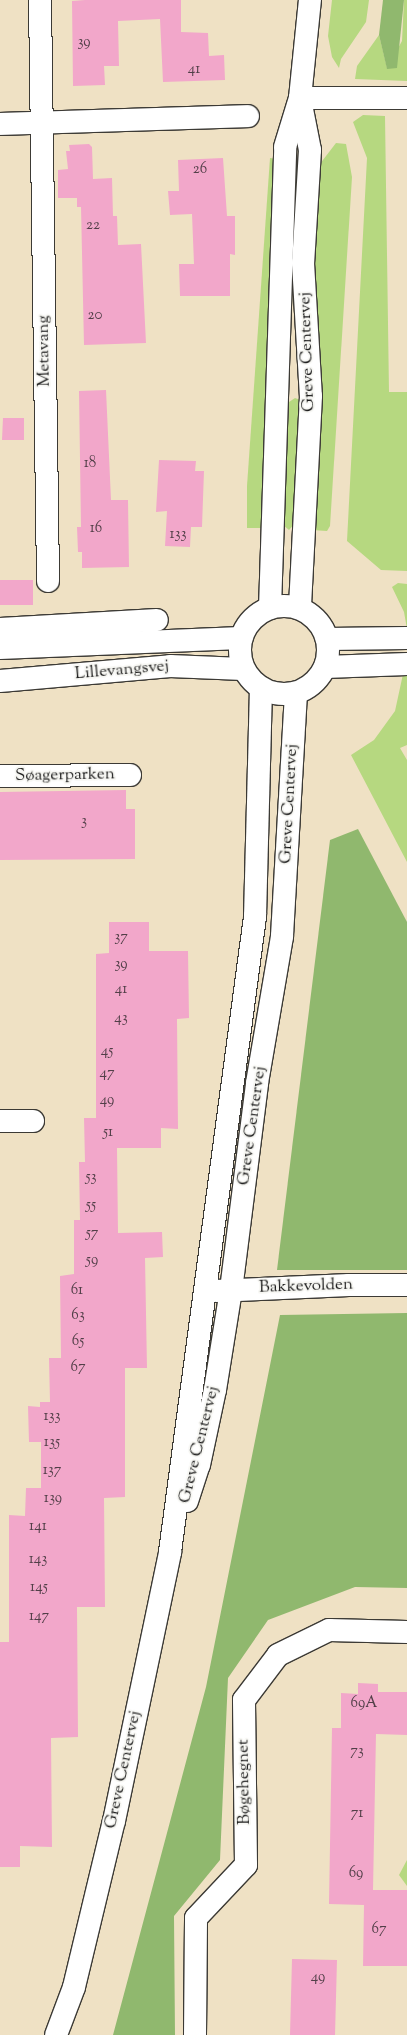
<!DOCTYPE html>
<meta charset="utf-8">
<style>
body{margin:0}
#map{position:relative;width:407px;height:2035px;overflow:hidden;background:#efe1c4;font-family:"Sorts Mill Goudy",serif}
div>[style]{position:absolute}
.green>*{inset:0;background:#b6d880}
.forest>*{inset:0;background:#90b86e}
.building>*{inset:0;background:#f2a7ca}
.roads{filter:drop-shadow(1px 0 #3c3a35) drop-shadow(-1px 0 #3c3a35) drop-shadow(0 1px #3c3a35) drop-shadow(0 -1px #3c3a35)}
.minor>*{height:22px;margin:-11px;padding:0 11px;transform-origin:11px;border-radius:11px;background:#fff}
.minor>.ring{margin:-11px;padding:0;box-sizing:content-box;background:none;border:22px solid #fff;border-radius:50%}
span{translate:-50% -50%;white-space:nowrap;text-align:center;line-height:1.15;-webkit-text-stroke:3.5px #f6f6f2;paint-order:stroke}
.number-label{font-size:15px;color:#523f48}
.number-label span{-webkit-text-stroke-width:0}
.street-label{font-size:17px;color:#1c1c1c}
</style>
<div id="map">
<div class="green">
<i style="clip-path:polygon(332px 0,369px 0,366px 22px,341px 59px,339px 68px,332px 57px,328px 36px)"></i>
<i style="clip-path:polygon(404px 0,407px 0,407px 81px,355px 79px,357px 66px,379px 35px,387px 68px,402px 41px)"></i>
<i style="clip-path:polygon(363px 115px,385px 116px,389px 392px,407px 392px,407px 571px,381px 570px,347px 541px,367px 158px,353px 122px)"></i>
<i style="clip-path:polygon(336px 143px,346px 144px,352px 177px,330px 526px,327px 531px,311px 530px,311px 281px,316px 169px)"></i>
<i style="clip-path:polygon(270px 158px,277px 159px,268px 528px,247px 528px,247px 486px)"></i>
<i style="clip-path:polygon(295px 398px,303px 401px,296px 522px,289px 530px,283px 525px,289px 402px)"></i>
<i style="clip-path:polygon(398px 583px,407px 584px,407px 629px,404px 612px,392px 587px)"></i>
<i style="clip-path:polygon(403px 674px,407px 674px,407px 745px,400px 748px,407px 760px,407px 862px,351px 755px,374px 740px,395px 711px)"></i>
<i style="clip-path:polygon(407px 1860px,407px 1886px,399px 1875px)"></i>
</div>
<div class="forest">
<i style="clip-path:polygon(383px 0,404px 0,397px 68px,387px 69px,379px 35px)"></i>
<i style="clip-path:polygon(358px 829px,407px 922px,407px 1270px,277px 1270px,330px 840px)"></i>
<i style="clip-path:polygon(407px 1313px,407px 1588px,355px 1587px,268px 1620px,228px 1678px,220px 1860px,174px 1916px,175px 2035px,113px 2035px,206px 1687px,280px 1315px)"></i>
</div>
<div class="building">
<i style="clip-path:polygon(85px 0,181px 0,181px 32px,208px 33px,209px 56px,224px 55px,225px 80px,163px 82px,160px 19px,118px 21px,119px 66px,104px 66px,105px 85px,73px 86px,72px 1px)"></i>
<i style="clip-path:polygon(89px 144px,92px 147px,93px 179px,112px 178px,113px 216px,117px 216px,118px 245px,141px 244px,146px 343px,84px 345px,81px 207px,77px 207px,77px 198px,58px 198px,58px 170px,68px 169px,66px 151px,70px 151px,69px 145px)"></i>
<i style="clip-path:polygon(223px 158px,227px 216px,235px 216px,235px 255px,230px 254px,230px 296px,180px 296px,179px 264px,194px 264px,192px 214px,170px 215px,168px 191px,179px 191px,178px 160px)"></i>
<i style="clip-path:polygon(106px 390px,111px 500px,128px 500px,129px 567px,82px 568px,82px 552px,78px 552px,77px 527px,81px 527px,79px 391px)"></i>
<i style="clip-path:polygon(3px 418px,24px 418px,24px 440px,2px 440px)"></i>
<i style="clip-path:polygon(159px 460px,196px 461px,195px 471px,204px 471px,202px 527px,191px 527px,190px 547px,165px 546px,167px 511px,156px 512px)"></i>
<i style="clip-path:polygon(0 580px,33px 580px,33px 605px,0 605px)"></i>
<i style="clip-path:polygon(126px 790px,126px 809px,135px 809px,135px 859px,0 860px,0 792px)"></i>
<i style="clip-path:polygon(109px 922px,149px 922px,149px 951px,188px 951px,189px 1018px,177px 1019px,178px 1129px,161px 1128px,161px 1148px,117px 1148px,118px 1233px,162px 1232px,163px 1257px,145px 1258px,147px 1368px,125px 1368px,125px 1497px,104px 1498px,105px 1607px,77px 1607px,78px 1737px,51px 1738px,52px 1847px,20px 1846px,20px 1867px,0 1867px,0 1642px,9px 1642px,9px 1515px,25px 1516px,26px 1488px,41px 1488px,41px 1442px,29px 1442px,28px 1406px,40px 1407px,40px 1402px,50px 1402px,49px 1358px,61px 1358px,60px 1276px,74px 1274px,74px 1220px,80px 1220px,79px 1162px,85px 1162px,84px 1118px,96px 1118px,96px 954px,109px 953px)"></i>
<i style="clip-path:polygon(358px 1683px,378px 1684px,378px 1692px,407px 1692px,407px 1735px,376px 1734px,373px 1890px,407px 1890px,407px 1966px,363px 1966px,364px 1905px,329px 1904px,332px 1728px,341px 1728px,341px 1693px,358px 1694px)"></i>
<i style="clip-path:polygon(292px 1959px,337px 1960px,335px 2035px,290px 2035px)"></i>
</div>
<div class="roads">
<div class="minor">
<i style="left:40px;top:0;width:581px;rotate:89.21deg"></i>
<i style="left:300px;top:98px;width:107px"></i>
<i style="left:300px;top:99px;width:52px;rotate:78.9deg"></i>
<i style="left:310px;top:150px;width:113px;rotate:93.5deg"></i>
<i style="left:303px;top:263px;width:133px;rotate:86.6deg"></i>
<i style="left:311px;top:396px;width:212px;rotate:93deg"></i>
<i style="left:0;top:124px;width:248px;rotate:-1.8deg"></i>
<i class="ring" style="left:240px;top:606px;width:66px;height:66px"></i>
<i style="left:270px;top:608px;width:461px;rotate:-88.1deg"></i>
<i style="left:285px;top:147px;width:51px;rotate:-73deg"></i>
<i style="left:300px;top:98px;width:99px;rotate:-84.2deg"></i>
<i style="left:0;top:629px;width:157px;rotate:-3.3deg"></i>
<i style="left:327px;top:639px;width:80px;rotate:-0.7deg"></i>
<i style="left:0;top:648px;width:241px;rotate:-2.4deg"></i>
<i style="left:325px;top:667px;width:82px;rotate:-2.1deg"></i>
<i style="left:0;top:681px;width:171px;rotate:-5deg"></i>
<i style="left:170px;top:666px;width:73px;rotate:2.4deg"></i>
<i style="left:0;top:776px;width:130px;rotate:-0.4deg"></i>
<i style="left:0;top:1121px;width:33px"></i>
<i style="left:216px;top:1291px;width:133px;rotate:-2.6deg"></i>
<i style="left:349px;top:1285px;width:58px"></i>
<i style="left:187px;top:1501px;width:38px;rotate:-72deg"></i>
<i style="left:199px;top:1465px;width:77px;rotate:-78deg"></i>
<i style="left:215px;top:1390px;width:101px;rotate:-80.9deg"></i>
<i style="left:231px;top:1290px;width:209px;rotate:-82.8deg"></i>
<i style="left:257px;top:1083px;width:149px;rotate:-80.3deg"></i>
<i style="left:282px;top:936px;width:243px;rotate:-86.7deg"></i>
<i style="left:56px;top:2035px;width:51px;rotate:-69.4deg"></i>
<i style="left:74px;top:1987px;width:171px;rotate:-76.5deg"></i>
<i style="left:114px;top:1821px;width:275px;rotate:-78.2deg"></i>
<i style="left:170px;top:1552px;width:641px;rotate:-82.38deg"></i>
<i style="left:255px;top:917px;width:228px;rotate:-88.5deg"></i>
<i style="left:195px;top:2035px;width:117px;rotate:-89.5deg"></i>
<i style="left:196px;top:1918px;width:73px;rotate:-46.7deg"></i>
<i style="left:246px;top:1865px;width:165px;rotate:-90.7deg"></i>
<i style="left:244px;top:1700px;width:56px;rotate:-52.9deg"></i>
<i style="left:278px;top:1655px;width:57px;rotate:-26.1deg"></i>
<i style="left:329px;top:1630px;width:78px;rotate:1.5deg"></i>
</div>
</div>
<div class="number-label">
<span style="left:84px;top:43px">39</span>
<span style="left:194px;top:70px">41</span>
<span style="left:200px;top:170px">26</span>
<span style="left:93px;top:226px">22</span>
<span style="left:95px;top:316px">20</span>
<span style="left:90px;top:464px">18</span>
<span style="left:96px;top:529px">16</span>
<span style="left:178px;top:535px">133</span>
<span style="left:84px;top:822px">3</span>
<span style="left:121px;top:938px">37</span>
<span style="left:121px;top:965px">39</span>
<span style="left:121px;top:990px">41</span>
<span style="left:121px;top:1019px">43</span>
<span style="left:107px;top:1052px">45</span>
<span style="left:107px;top:1074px">47</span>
<span style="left:107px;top:1101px">49</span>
<span style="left:108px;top:1133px">51</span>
<span style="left:91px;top:1178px">53</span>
<span style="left:91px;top:1206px">55</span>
<span style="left:92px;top:1234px">57</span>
<span style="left:92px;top:1261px">59</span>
<span style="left:77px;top:1291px">61</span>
<span style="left:78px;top:1316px">63</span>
<span style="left:78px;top:1342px">65</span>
<span style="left:78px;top:1368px">67</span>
<span style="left:52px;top:1417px">133</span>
<span style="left:52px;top:1443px">135</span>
<span style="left:52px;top:1471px">137</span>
<span style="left:53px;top:1499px">139</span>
<span style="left:38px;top:1527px">141</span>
<span style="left:38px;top:1560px">143</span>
<span style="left:39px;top:1588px">145</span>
<span style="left:39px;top:1617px">147</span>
<span style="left:364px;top:1704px">69A</span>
<span style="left:357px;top:1752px">73</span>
<span style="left:357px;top:1814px">71</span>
<span style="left:356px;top:1874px">69</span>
<span style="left:379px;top:1930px">67</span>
<span style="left:318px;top:1978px">49</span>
</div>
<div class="street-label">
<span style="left:45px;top:351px;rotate:-91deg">Metavang</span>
<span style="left:308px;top:352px;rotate:-92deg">Greve Centervej</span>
<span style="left:122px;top:671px;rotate:-5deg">Lillevangsvej</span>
<span style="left:65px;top:776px;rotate:-1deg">Søagerparken</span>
<span style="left:290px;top:804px;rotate:-87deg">Greve Centervej</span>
<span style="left:253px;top:1126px;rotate:-82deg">Greve Centervej</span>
<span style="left:306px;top:1287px;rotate:-2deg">Bakkevolden</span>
<span style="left:200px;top:1445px;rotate:-76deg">Greve Centervej</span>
<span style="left:124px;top:1770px;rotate:-78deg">Greve Centervej</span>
<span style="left:245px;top:1782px;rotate:-91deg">Bøgehegnet</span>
</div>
</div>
